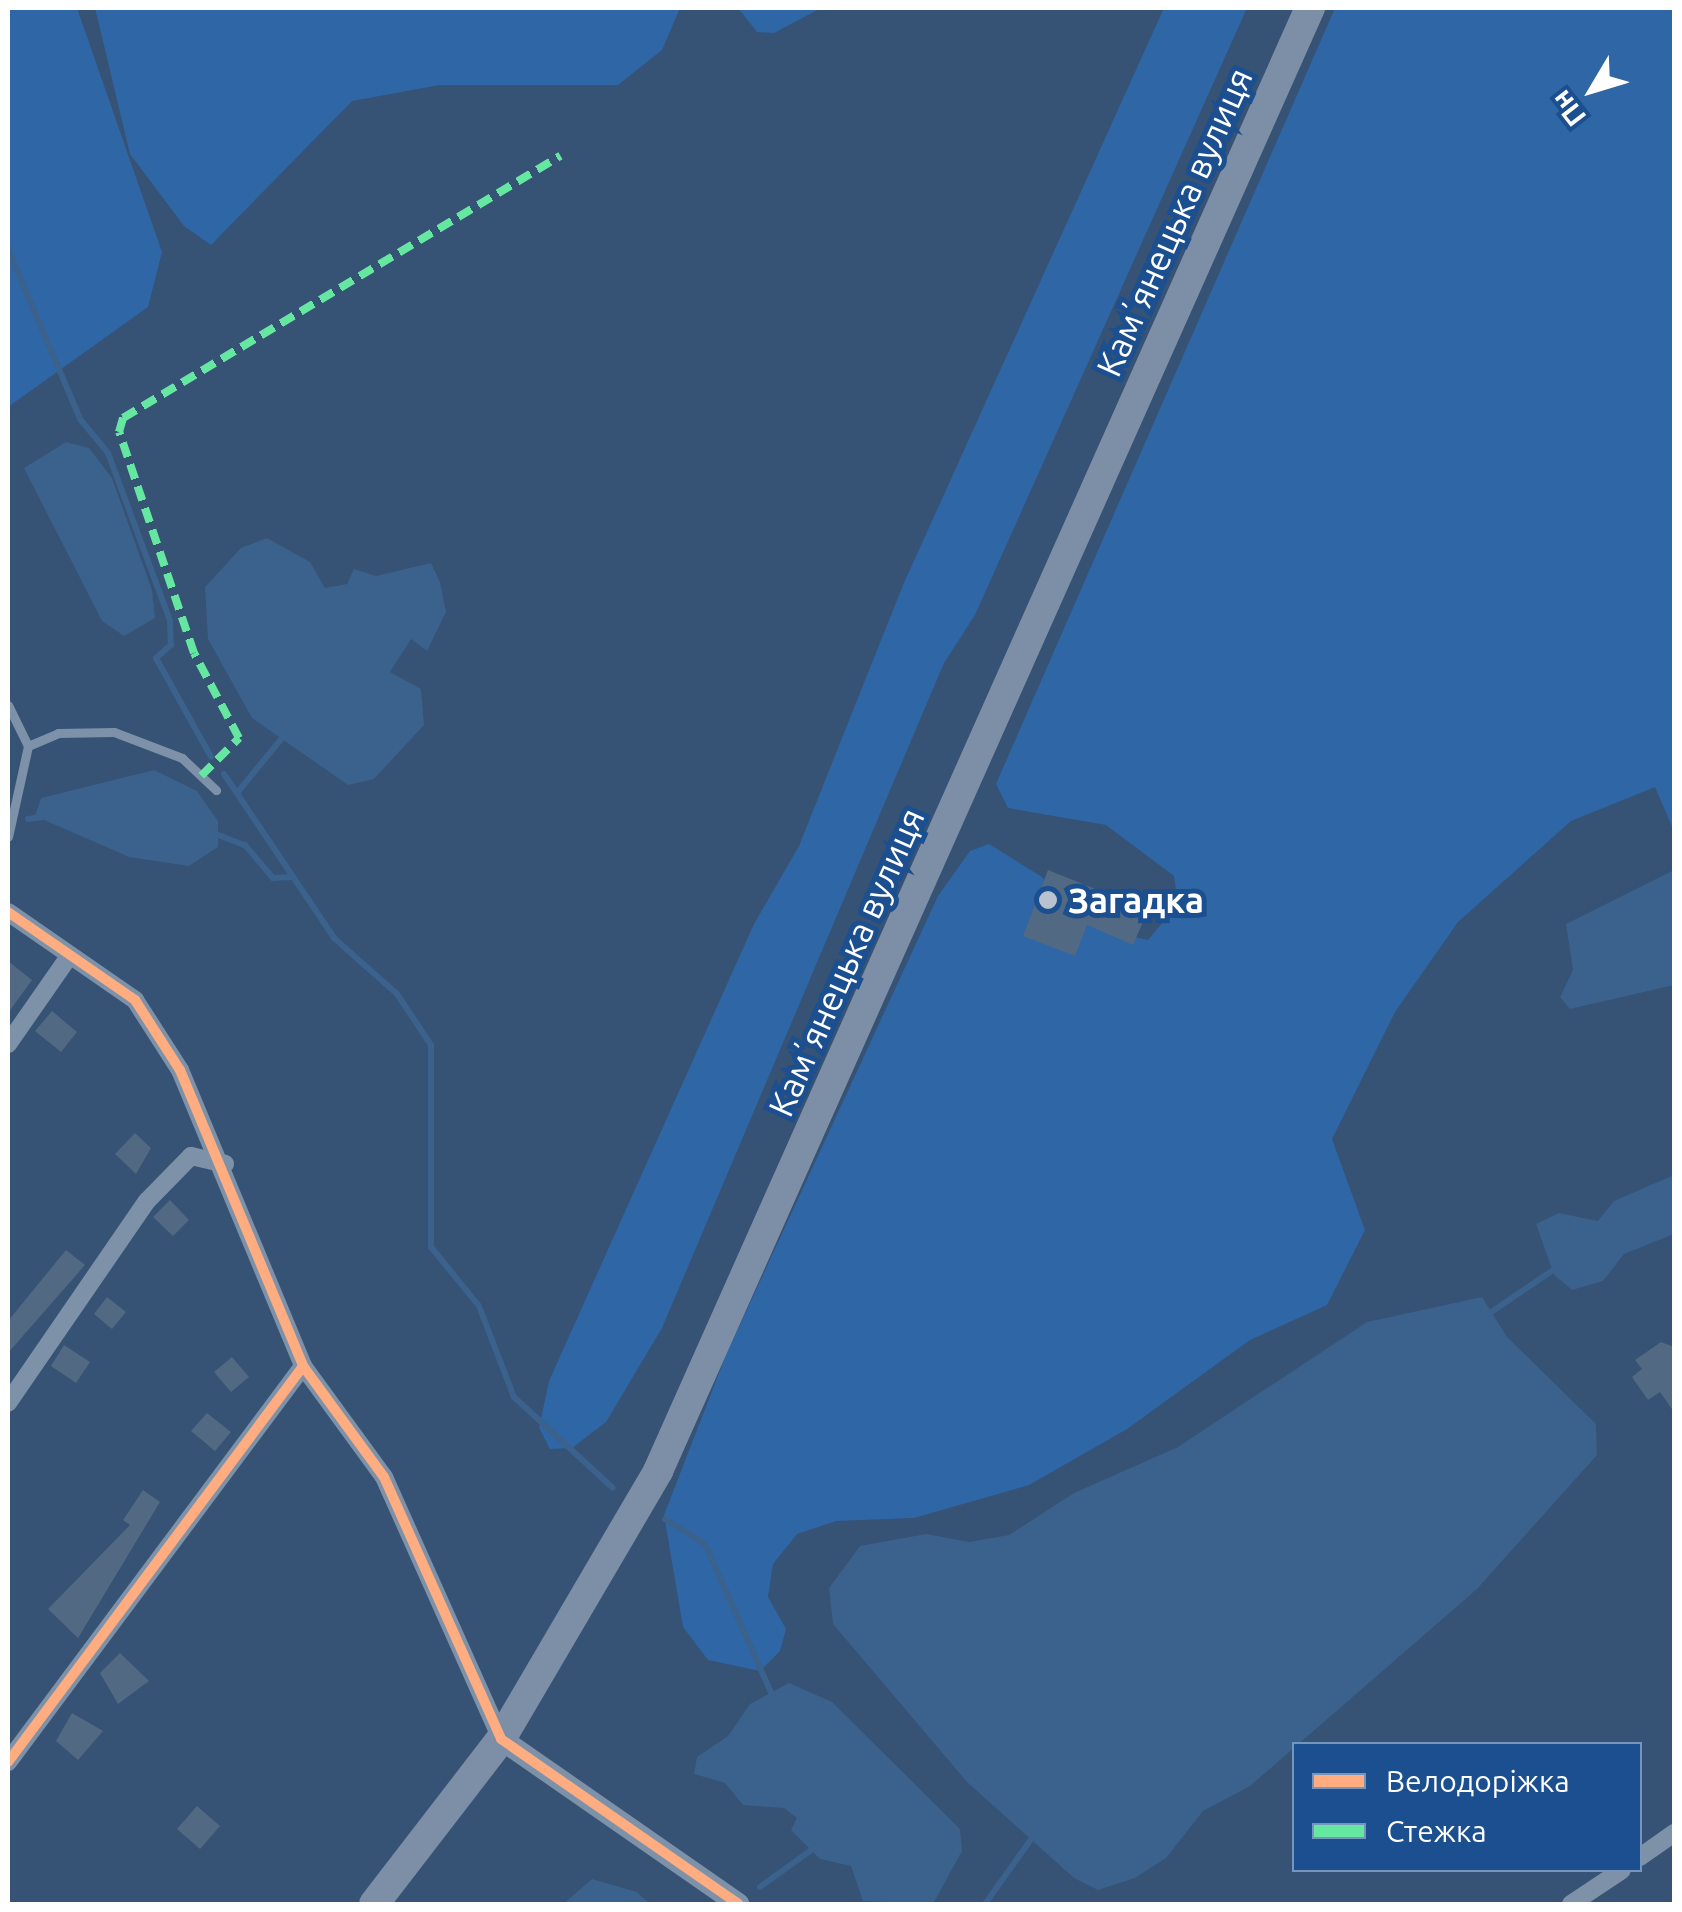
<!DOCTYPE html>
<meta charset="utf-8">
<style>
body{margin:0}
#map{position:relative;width:1682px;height:1912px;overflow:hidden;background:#365274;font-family:Ubuntu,sans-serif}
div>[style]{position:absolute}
.green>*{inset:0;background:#2f66a5}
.water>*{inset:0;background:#3b618d}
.stream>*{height:6px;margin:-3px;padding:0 3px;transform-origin:3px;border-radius:3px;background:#3b618d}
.building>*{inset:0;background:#526984}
.service>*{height:9px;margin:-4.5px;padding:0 4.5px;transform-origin:4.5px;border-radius:4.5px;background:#7d92a8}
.minor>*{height:18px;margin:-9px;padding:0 9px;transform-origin:9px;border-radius:9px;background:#7d92a8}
.tertiary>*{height:22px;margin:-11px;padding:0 11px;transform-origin:11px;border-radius:11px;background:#7d92a8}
.primary>*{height:30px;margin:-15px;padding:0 15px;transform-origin:15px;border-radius:15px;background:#7d8ea7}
.quiet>*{height:8px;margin-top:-4px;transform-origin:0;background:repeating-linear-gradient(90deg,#66e7a1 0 15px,transparent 0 23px)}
.cycleway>*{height:10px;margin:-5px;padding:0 5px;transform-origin:5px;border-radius:5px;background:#ffac80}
.dots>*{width:28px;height:28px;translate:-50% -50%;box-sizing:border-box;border:5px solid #1b4f8f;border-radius:50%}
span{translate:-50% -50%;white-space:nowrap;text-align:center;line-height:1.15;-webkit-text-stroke:10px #1b4f8f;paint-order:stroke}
.street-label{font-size:35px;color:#fff}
.poi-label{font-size:35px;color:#fff;font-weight:700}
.left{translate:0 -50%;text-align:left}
.frame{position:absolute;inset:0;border:10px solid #fff;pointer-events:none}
.legend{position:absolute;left:1292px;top:1742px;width:350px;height:130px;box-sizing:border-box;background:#1b4f8f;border:2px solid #7695bc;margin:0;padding:12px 18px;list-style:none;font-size:30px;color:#fff}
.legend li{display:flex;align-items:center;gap:20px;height:50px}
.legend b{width:50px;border:2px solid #7695bc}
.north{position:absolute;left:1542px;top:40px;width:100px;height:100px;-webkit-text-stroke:8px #1b4f8f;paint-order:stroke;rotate:232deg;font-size:28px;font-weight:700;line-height:40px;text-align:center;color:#fff}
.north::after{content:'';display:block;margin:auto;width:35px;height:45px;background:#fff;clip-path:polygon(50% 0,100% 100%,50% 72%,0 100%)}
</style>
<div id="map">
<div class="green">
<i style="clip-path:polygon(8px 8px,77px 8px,162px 252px,148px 307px,8px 407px)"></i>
<i style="clip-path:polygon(95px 8px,680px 8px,662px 50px,618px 85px,440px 85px,352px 101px,211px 245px,184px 226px,130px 154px)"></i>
<i style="clip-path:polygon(738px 8px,821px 8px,774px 33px,757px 32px)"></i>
<i style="clip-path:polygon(1164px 8px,1247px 8px,975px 615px,944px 663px,662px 1328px,606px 1422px,572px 1448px,550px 1449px,539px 1428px,549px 1381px,754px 924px,799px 846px,903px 585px)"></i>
<i style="clip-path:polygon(1335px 8px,1674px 8px,1674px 831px,1655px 787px,1571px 821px,1458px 922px,1395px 1012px,1332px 1139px,1365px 1230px,1327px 1305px,1250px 1340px,1127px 1429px,1029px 1485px,914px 1518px,836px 1521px,797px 1534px,773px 1564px,768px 1597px,786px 1629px,780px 1651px,760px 1671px,708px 1660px,683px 1627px,664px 1515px,726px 1355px,938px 896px,970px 851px,989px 844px,1042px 877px,1067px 910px,1112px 932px,1148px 940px,1178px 904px,1174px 876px,1106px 825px,1008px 808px,996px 784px)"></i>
</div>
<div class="water">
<i style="clip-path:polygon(66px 442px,89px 448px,112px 478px,152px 590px,155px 618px,124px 636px,102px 621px,24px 468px)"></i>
<i style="clip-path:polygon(267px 538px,310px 562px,325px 588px,347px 584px,354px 569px,376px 576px,431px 563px,440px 582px,446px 612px,427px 651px,411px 639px,390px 672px,421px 689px,424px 725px,374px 779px,348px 785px,252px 718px,208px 639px,205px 587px,241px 548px)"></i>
<i style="clip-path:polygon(154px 770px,197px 791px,218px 821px,218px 847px,189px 866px,129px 857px,35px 816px,41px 798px)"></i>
<i style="clip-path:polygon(1674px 870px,1674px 985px,1570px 1009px,1560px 997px,1573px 970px,1566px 924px)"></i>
<i style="clip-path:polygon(1674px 1175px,1674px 1234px,1624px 1254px,1603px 1281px,1572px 1290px,1554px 1275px,1536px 1224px,1559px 1213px,1598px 1221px,1614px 1201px)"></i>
<i style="clip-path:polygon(1482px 1297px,1507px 1337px,1596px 1424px,1597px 1455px,1477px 1589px,1250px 1786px,1203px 1811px,1166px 1858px,1135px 1878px,1098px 1890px,1074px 1878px,967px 1782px,833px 1624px,829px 1588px,860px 1546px,926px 1534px,969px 1542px,1009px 1535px,1074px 1493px,1178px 1447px,1367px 1322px)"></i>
<i style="clip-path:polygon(789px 1683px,832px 1702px,960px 1829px,962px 1851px,933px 1904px,863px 1901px,851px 1866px,820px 1859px,791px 1830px,797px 1818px,784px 1808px,743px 1805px,725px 1783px,694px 1774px,697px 1757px,728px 1736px,750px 1704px)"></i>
<i style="clip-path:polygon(592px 1879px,637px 1892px,650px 1904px,563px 1904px)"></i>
</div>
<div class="stream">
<i style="left:8px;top:249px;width:185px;rotate:67deg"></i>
<i style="left:80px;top:419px;width:44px;rotate:50.5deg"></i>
<i style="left:108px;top:453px;width:179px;rotate:69.7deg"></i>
<i style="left:170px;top:621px;width:24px;rotate:88deg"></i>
<i style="left:171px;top:645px;width:20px;rotate:139deg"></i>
<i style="left:156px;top:658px;width:113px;rotate:60.9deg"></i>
<i style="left:224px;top:774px;width:197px;rotate:56.1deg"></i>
<i style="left:334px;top:938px;width:84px;rotate:41.6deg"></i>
<i style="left:397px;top:994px;width:61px;rotate:56.3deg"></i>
<i style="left:431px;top:1045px;width:202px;rotate:90deg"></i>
<i style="left:431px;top:1247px;width:76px;rotate:50.9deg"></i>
<i style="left:479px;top:1306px;width:97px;rotate:69deg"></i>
<i style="left:514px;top:1397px;width:134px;rotate:42.6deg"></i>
<i style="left:237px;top:793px;width:79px;rotate:-50.7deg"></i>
<i style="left:28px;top:819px;width:15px;rotate:-8deg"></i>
<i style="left:213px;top:833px;width:34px;rotate:21deg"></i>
<i style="left:245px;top:845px;width:43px;rotate:49.7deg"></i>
<i style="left:273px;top:878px;width:20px;rotate:-3deg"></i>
<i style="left:1490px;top:1313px;width:83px;rotate:-34.3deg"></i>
<i style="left:665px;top:1519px;width:47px;rotate:32deg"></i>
<i style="left:705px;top:1544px;width:172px;rotate:66deg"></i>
<i style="left:760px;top:1887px;width:75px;rotate:-35.8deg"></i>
<i style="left:985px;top:1904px;width:85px;rotate:-54.6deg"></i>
</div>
<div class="building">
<i style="clip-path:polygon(1048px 870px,1148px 910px,1133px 945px,1087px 925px,1075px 956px,1023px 936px)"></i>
<i style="clip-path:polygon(8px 961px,32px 980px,8px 1013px)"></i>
<i style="clip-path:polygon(52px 1011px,77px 1032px,61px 1052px,35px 1031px)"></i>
<i style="clip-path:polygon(135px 1133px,151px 1148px,136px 1174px,115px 1154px)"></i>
<i style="clip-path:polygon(170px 1200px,189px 1220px,173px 1236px,153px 1217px)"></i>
<i style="clip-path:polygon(66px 1250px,85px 1265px,8px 1353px,8px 1321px)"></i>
<i style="clip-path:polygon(107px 1297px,126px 1312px,112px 1329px,94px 1314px)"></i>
<i style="clip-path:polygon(1661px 1342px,1674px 1347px,1674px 1412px,1660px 1392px,1648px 1400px,1632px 1377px,1642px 1369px,1635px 1360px)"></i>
<i style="clip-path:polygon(64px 1345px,90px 1362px,76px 1383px,51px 1366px)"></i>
<i style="clip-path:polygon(232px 1357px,249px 1377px,231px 1392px,214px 1372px)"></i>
<i style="clip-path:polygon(207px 1413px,231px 1432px,215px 1451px,191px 1431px)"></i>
<i style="clip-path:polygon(143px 1490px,160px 1502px,78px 1638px,48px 1609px,130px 1525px,123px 1520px)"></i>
<i style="clip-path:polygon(120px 1653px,149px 1681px,118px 1704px,100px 1673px)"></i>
<i style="clip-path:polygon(72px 1713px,103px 1731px,78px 1760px,56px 1741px)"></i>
<i style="clip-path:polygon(197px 1806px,220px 1826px,200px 1849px,177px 1829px)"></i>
</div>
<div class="service">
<i style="left:8px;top:705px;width:46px;rotate:64deg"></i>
<i style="left:28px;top:746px;width:93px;rotate:102.4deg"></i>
<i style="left:28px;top:746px;width:33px;rotate:-23deg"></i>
<i style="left:58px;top:733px;width:56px;rotate:-1deg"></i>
<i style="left:114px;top:732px;width:73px;rotate:20.9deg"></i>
<i style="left:182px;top:758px;width:47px;rotate:43.3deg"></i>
</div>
<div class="minor">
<i style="left:8px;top:912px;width:155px;rotate:34.7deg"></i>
<i style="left:135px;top:1000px;width:83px;rotate:57.3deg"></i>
<i style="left:180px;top:1070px;width:321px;rotate:67.4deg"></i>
<i style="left:303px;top:1366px;width:137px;rotate:53.9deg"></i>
<i style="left:384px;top:1477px;width:287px;rotate:65.9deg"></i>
<i style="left:8px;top:1044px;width:108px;rotate:-55.1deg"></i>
<i style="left:8px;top:1403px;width:245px;rotate:-55.5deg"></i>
<i style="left:147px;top:1201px;width:63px;rotate:-45.6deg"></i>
<i style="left:191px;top:1156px;width:35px;rotate:13deg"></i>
<i style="left:8px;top:1762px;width:494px;rotate:-53.3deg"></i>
<i style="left:1640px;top:1857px;width:42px;rotate:-35.2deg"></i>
<i style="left:1571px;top:1904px;width:61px;rotate:-33.7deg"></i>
</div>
<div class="tertiary">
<i style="left:501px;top:1739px;width:289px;rotate:34.8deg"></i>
</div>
<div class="primary">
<i style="left:374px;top:1904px;width:208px;rotate:-52.4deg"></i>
<i style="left:501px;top:1739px;width:311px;rotate:-59.6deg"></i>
<i style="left:658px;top:1471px;width:1602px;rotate:-65.98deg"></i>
</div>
<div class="quiet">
<i style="left:201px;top:776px;width:54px;rotate:-45deg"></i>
<i style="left:239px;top:738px;width:96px;rotate:-117.9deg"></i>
<i style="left:194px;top:653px;width:233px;rotate:-108.7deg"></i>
<i style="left:119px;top:432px;width:15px;rotate:-74deg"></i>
<i style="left:123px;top:418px;width:510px;rotate:-30.94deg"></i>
</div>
<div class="cycleway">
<i style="left:8px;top:912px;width:155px;rotate:34.7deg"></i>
<i style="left:135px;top:1000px;width:83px;rotate:57.3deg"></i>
<i style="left:180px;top:1070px;width:321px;rotate:67.4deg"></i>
<i style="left:303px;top:1366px;width:137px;rotate:53.9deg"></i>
<i style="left:384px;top:1477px;width:287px;rotate:65.9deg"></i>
<i style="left:501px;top:1739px;width:289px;rotate:34.8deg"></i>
<i style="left:8px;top:1762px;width:494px;rotate:-53.3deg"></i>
</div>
<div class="dots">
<i style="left:1048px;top:900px;background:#b9c2ce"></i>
</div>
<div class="street-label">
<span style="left:1174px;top:222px;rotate:-66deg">Камʼянецька вулиця</span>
<span style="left:846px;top:962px;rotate:-66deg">Камʼянецька вулиця</span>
</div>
<div class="poi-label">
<span class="left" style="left:1068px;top:900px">Загадка</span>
</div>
<div class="frame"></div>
<ul class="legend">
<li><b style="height:12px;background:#ffac80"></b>Велодоріжка</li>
<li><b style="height:12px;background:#66e7a1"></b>Стежка</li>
</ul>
<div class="north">Пн</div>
</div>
